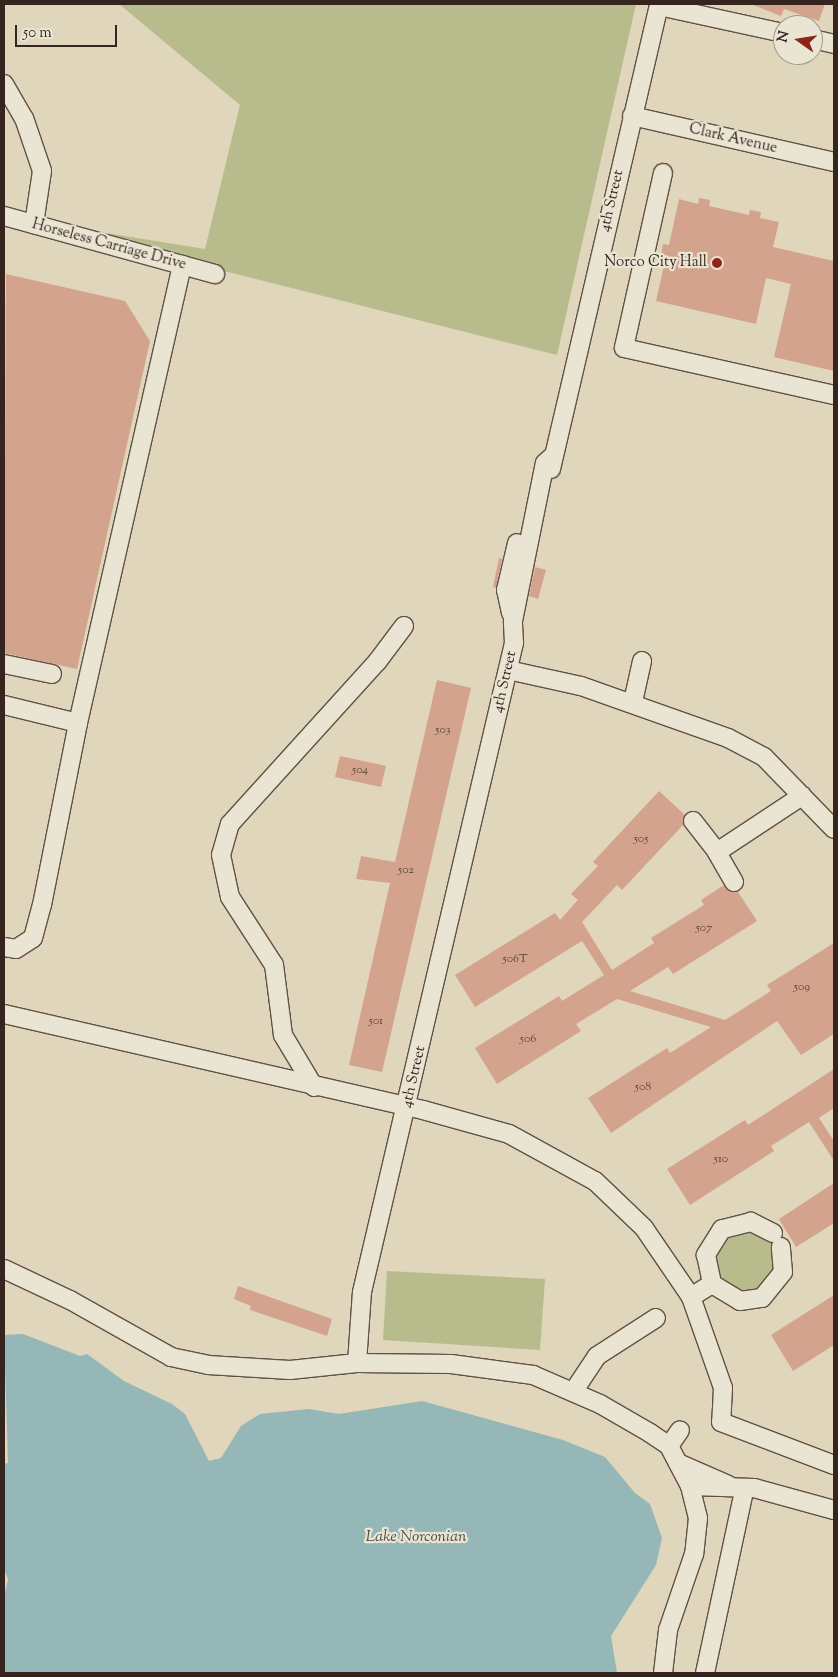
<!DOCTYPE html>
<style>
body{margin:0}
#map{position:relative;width:838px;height:1677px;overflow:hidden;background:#dfd6bb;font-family:"Sorts Mill Goudy",serif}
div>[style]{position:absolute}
.green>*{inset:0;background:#b8bc8c}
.round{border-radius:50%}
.water>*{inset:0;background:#95b7b7}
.building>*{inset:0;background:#d3a38d}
.roads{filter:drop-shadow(1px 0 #605146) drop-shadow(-1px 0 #605146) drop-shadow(0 1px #605146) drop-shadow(0 -1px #605146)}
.minor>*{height:18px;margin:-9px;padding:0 9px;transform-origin:9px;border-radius:9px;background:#eae4d3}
.dots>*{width:14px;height:14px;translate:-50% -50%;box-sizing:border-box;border:2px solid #eae4d3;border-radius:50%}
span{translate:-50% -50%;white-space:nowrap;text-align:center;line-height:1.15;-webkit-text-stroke:4.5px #eae4d3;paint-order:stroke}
.number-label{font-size:12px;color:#5d443a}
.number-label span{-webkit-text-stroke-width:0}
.street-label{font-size:15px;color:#36251f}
.poi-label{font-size:15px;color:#36251f}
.right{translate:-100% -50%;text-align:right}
.water-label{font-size:16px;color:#4e4a45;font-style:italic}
.frame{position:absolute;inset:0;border:5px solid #36251f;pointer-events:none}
.north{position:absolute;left:773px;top:15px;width:50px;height:50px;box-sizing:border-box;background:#eae4d3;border:1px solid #a2988b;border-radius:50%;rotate:283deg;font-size:14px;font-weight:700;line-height:20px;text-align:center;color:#36251f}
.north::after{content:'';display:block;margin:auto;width:18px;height:22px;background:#8f2418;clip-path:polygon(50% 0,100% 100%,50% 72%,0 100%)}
.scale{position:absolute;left:15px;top:25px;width:102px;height:22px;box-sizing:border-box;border:2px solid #36251f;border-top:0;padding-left:6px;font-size:15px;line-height:18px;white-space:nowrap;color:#36251f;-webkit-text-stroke:4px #eae4d3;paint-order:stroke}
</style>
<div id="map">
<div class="green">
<i style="clip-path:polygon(119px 4px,636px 4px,557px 355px,220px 270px,69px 227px,205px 249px,240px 105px)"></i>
<i class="round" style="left:715px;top:1230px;width:62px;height:62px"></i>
<i style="clip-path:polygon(387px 1271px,545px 1279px,540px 1350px,383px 1340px)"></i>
</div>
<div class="water">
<i style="clip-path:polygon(23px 1334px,80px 1356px,87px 1354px,124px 1381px,172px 1404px,185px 1414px,209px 1461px,221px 1458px,241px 1426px,260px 1414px,309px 1409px,339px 1414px,422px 1401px,563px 1440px,605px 1457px,635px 1493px,650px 1504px,662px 1538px,656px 1565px,611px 1636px,617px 1673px,4px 1673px,4px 1596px,8px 1580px,4px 1568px,4px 1464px,8px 1463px,4px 1335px)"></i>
</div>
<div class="building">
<i style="clip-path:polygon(751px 4px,825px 4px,819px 21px,784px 9px,781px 16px)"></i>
<i style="clip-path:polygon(699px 198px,710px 200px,709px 206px,749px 215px,750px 210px,761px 212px,760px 218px,779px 222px,773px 247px,834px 261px,834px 371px,774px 357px,791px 284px,766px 278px,756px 324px,656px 301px,666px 256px,661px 255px,663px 244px,669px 245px,679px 199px,698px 204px)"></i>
<i style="clip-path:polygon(6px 274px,125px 301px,150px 341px,77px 669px,4px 653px)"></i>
<i style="clip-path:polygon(499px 558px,502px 559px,496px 588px,493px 587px)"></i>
<i style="clip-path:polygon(535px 567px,546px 570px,538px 599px,529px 596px)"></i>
<i style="clip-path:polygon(437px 680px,471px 688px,382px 1072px,349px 1065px,390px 883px,356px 879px,361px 856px,395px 862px)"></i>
<i style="clip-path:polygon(340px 756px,386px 766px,381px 787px,335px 777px)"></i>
<i style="clip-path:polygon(659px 791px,685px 815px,683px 825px,622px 890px,617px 885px,582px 922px,612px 970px,654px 943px,651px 938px,704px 905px,701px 900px,724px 885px,738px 892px,757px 921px,673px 974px,668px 967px,630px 991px,725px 1020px,771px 991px,767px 985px,834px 943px,834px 1034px,801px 1055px,777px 1021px,611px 1133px,588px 1098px,667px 1048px,670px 1053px,711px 1027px,617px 999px,576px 1024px,581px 1031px,497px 1084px,475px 1048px,559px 996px,562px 1001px,604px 975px,582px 941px,475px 1007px,455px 975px,555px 913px,560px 920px,578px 900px,571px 894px,598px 866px,593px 862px)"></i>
<i style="clip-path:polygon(834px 1069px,834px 1108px,819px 1118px,834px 1141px,834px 1161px,809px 1122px,771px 1146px,774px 1151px,690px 1205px,667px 1169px,745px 1120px,748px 1125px)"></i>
<i style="clip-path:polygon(834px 1183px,834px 1223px,796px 1247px,779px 1219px)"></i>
<i style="clip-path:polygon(238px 1286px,332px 1319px,327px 1336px,250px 1310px,251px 1306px,234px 1299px)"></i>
<i style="clip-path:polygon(834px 1295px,834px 1345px,793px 1371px,771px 1335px)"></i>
</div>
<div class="roads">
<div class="minor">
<i style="left:659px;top:6px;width:127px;rotate:12.3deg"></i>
<i style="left:813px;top:39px;width:22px;rotate:13deg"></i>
<i style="left:4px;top:84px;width:39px;rotate:60deg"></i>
<i style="left:24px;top:118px;width:56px;rotate:71.2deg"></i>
<i style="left:42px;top:171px;width:54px;rotate:98.6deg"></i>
<i style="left:632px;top:116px;width:207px;rotate:12.8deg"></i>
<i style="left:663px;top:173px;width:179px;rotate:102.6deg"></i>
<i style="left:624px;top:348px;width:215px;rotate:12.6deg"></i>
<i style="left:4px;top:216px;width:219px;rotate:15.4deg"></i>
<i style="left:551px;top:469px;width:477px;rotate:-76.9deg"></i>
<i style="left:511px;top:613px;width:24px;rotate:-102deg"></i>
<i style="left:506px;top:590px;width:48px;rotate:-76.8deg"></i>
<i style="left:4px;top:664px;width:49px;rotate:11.8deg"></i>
<i style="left:508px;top:670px;width:75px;rotate:12.4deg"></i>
<i style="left:581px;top:686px;width:156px;rotate:19.5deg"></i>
<i style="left:728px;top:738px;width:41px;rotate:27.8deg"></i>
<i style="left:764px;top:757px;width:100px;rotate:45.8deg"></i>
<i style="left:633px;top:702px;width:42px;rotate:-77.6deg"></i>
<i style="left:4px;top:705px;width:76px;rotate:13.7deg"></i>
<i style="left:693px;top:821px;width:39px;rotate:52deg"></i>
<i style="left:734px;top:882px;width:34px;rotate:-120deg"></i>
<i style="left:717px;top:852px;width:102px;rotate:-33.4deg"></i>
<i style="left:4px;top:947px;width:12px;rotate:9deg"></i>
<i style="left:16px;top:949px;width:20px;rotate:-33deg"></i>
<i style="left:33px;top:938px;width:34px;rotate:-75deg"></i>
<i style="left:42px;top:905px;width:186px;rotate:-78.8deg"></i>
<i style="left:78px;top:723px;width:470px;rotate:-77.2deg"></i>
<i style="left:4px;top:1014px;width:430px;rotate:12.9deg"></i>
<i style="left:423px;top:1110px;width:89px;rotate:15.6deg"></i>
<i style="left:509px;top:1134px;width:98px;rotate:28.7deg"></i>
<i style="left:595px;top:1181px;width:68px;rotate:43.8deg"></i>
<i style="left:644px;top:1228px;width:83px;rotate:55.7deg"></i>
<i style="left:691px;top:1297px;width:25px;rotate:-32deg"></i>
<i style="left:314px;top:1087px;width:61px;rotate:-120.8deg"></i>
<i style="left:283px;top:1035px;width:71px;rotate:-97.3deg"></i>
<i style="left:274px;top:965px;width:81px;rotate:-122.9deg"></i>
<i style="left:230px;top:897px;width:43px;rotate:-102.1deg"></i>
<i style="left:221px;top:855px;width:32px;rotate:-74deg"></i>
<i style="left:230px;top:824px;width:219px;rotate:-47.8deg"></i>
<i style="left:377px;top:662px;width:45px;rotate:-53.1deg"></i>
<i style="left:773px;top:1233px;width:25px;rotate:-153deg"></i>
<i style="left:751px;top:1222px;width:30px;rotate:166deg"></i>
<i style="left:722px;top:1229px;width:31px;rotate:122deg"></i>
<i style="left:706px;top:1255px;width:30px;rotate:78deg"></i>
<i style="left:712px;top:1284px;width:33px;rotate:31deg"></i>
<i style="left:740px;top:1301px;width:22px;rotate:-8deg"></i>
<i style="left:762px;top:1298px;width:33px;rotate:-51deg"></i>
<i style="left:783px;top:1272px;width:25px;rotate:-95deg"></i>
<i style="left:4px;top:1269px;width:73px;rotate:25.2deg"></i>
<i style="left:70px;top:1300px;width:116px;rotate:29.4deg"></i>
<i style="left:171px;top:1357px;width:38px;rotate:12deg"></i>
<i style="left:208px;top:1365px;width:82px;rotate:3.5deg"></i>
<i style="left:290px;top:1370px;width:67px;rotate:-6deg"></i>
<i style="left:357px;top:1363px;width:94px;rotate:0.6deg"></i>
<i style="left:451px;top:1364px;width:83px;rotate:7.6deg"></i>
<i style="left:533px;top:1375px;width:73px;rotate:23.4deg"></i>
<i style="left:600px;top:1404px;width:58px;rotate:30.1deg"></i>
<i style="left:650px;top:1433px;width:23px;rotate:34deg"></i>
<i style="left:669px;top:1446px;width:45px;rotate:62.3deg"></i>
<i style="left:690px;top:1486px;width:33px;rotate:76deg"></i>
<i style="left:698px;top:1518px;width:36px;rotate:96deg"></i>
<i style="left:694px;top:1554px;width:80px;rotate:108.9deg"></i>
<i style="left:668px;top:1630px;width:43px;rotate:96.6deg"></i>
<i style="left:691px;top:1297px;width:96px;rotate:70.6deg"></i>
<i style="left:723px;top:1388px;width:34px;rotate:93deg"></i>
<i style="left:721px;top:1422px;width:121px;rotate:20.8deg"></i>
<i style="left:357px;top:1363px;width:71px;rotate:-86deg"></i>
<i style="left:362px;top:1292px;width:667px;rotate:-76.82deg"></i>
<i style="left:514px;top:643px;width:22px;rotate:-93deg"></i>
<i style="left:513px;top:621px;width:161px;rotate:-78.6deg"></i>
<i style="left:545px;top:463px;width:9px;rotate:-41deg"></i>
<i style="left:573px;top:1392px;width:43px;rotate:-56.3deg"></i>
<i style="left:597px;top:1356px;width:70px;rotate:-32.8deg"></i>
<i style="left:669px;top:1446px;width:19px;rotate:-55deg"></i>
<i style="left:678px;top:1463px;width:55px;rotate:23.7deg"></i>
<i style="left:690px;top:1486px;width:64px;rotate:1.8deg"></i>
<i style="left:754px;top:1488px;width:83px;rotate:15.4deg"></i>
<i style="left:705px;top:1673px;width:186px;rotate:-77.9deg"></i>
</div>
</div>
<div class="dots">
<i style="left:717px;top:263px;background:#8f2418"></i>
</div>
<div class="number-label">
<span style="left:443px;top:731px">503</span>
<span style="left:360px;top:771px">504</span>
<span style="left:641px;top:840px">505</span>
<span style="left:406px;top:871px">502</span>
<span style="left:704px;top:929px">507</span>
<span style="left:515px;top:960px">506T</span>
<span style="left:802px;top:988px">509</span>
<span style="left:376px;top:1022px">501</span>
<span style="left:528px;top:1040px">506</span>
<span style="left:643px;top:1088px">508</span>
<span style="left:721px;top:1160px">510</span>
</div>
<div class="street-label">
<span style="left:733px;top:139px;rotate:13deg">Clark Avenue</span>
<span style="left:612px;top:201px;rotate:-77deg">4th Street</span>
<span style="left:109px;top:245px;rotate:15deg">Horseless Carriage Drive</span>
<span style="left:505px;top:682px;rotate:-77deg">4th Street</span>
<span style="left:414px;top:1077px;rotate:-77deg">4th Street</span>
</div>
<div class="poi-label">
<span class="right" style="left:707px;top:263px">Norco City Hall</span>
</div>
<div class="water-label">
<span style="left:416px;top:1538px">Lake Norconian</span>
</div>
<div class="frame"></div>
<div class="north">N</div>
<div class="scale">50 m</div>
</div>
